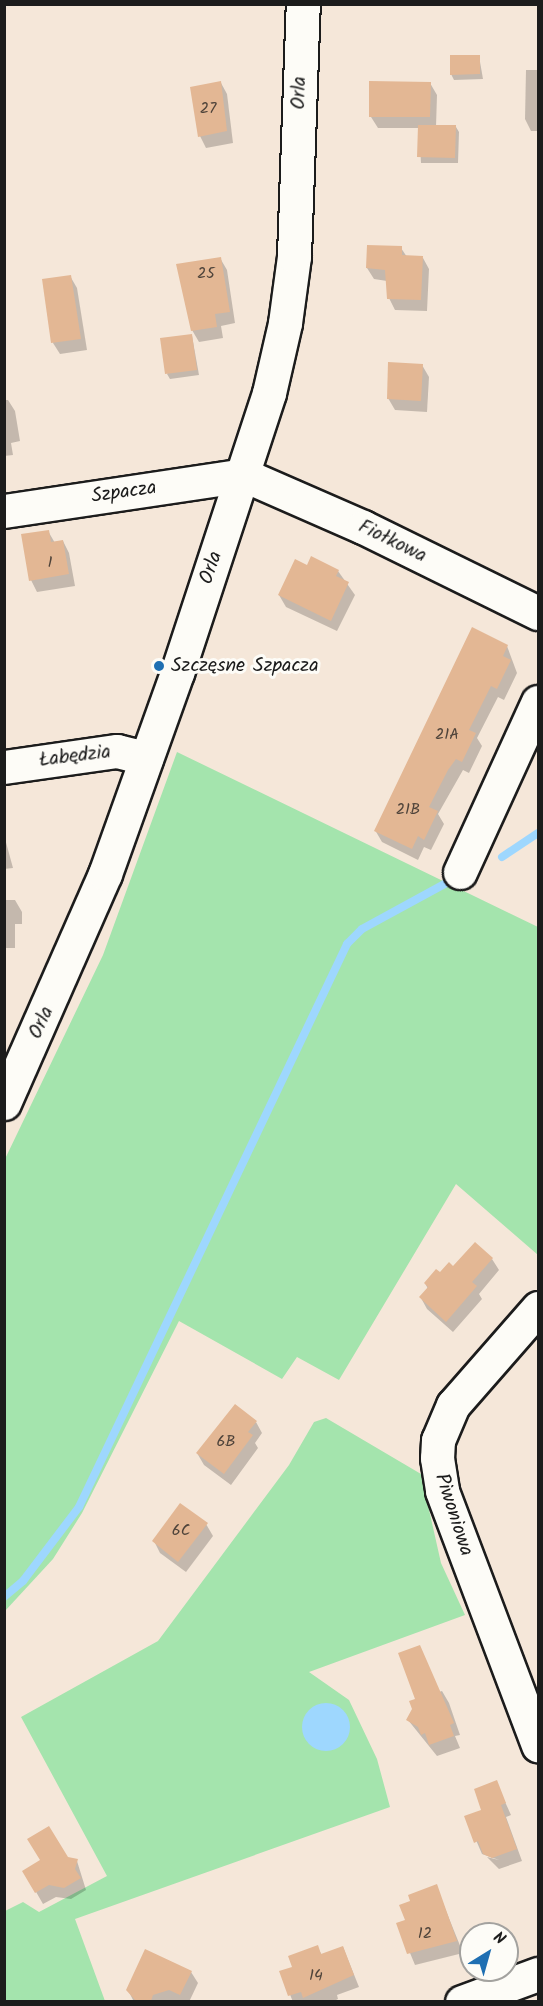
<!DOCTYPE html>
<meta charset="utf-8">
<style>
body{margin:0}
#map{position:relative;width:543px;height:2006px;overflow:hidden;background:#f5e7d9;font-family:Kalam,sans-serif}
div>[style]{position:absolute}
.green>*{inset:0;background:#a4e4ad}
.water>*{inset:0;background:#9ed7fe}
.round{border-radius:50%}
.shadow>*{inset:0;background:#0003}
.stream>*{height:8px;margin:-4px;padding:0 4px;transform-origin:4px;border-radius:4px;background:#9ed7fe}
.building>*{inset:0;background:#e3b794}
.roads{filter:drop-shadow(2px 0 #1c1c1c) drop-shadow(-2px 0 #1c1c1c) drop-shadow(0 2px #1c1c1c) drop-shadow(0 -2px #1c1c1c)}
.minor>*{height:33px;margin:-16.5px;padding:0 16.5px;transform-origin:16.5px;border-radius:16.5px;background:#fdfcf7}
.dots>*{width:16px;height:16px;translate:-50% -50%;box-sizing:border-box;border:3px solid #fdfcf7;border-radius:50%}
span{translate:-50% -50%;white-space:nowrap;text-align:center;line-height:1.15;-webkit-text-stroke:6px #fdfcf7;paint-order:stroke}
.number-label{font-size:16px;color:#4e433a}
.number-label span{-webkit-text-stroke-width:0}
.street-label{font-size:20px;color:#1c1c1c}
.poi-label{font-size:20px;color:#1c1c1c}
.left{translate:0 -50%;text-align:left}
.frame{position:absolute;inset:0;border:6px solid #1c1c1c;pointer-events:none}
.north{position:absolute;left:459px;top:1922px;width:60px;height:60px;box-sizing:border-box;background:#fdfcf7;border:2px solid #a3a29f;border-radius:50%;rotate:37deg;font-size:16px;font-weight:700;line-height:24px;text-align:center;color:#1c1c1c}
.north::after{content:'';display:block;margin:auto;width:21px;height:27px;background:#1f6fb2;clip-path:polygon(50% 0,100% 100%,50% 72%,0 100%)}
</style>
<div id="map">
<div class="green">
<i style="clip-path:polygon(177px 752px,538px 927px,538px 1255px,456px 1184px,339px 1380px,297px 1357px,282px 1379px,179px 1321px,82px 1513px,53px 1559px,5px 1611px,5px 1159px,103px 955px)"></i>
<i style="clip-path:polygon(326px 1418px,421px 1474px,441px 1563px,465px 1615px,309px 1672px,349px 1700px,377px 1759px,390px 1807px,75px 1919px,105px 2001px,5px 2002px,5px 1911px,23px 1902px,39px 1912px,107px 1876px,21px 1717px,158px 1641px,289px 1465px,314px 1422px)"></i>
</div>
<div class="water">
<i class="round" style="left:302px;top:1703px;width:48px;height:48px"></i>
</div>
<div class="shadow">
<i style="clip-path:polygon(479px 56px,483px 79px,454px 80px,451px 74px)"></i>
<i style="clip-path:polygon(526px 70px,538px 70px,538px 131px,531px 131px,525px 119px)"></i>
<i style="clip-path:polygon(221px 83px,227px 94px,233px 143px,206px 148px,200px 136px)"></i>
<i style="clip-path:polygon(430px 83px,437px 95px,436px 127px,456px 127px,459px 132px,458px 163px,421px 163px,419px 128px,378px 128px,371px 117px)"></i>
<i style="clip-path:polygon(401px 248px,407px 257px,423px 258px,429px 269px,427px 311px,395px 310px,389px 298px,387px 281px,374px 279px,367px 268px)"></i>
<i style="clip-path:polygon(220px 258px,227px 270px,235px 323px,221px 326px,223px 338px,199px 342px,192px 330px)"></i>
<i style="clip-path:polygon(70px 276px,77px 288px,87px 350px,60px 354px,53px 343px)"></i>
<i style="clip-path:polygon(192px 336px,199px 375px,170px 379px,167px 374px)"></i>
<i style="clip-path:polygon(422px 365px,429px 377px,427px 412px,395px 410px,388px 398px)"></i>
<i style="clip-path:polygon(4px 400px,8px 400px,15px 411px,20px 441px,11px 443px,13px 455px,4px 456px)"></i>
<i style="clip-path:polygon(48px 531px,55px 543px,63px 541px,69px 553px,75px 586px,37px 592px,31px 580px)"></i>
<i style="clip-path:polygon(307px 567px,338px 571px,355px 595px,337px 631px,286px 607px,279px 595px)"></i>
<i style="clip-path:polygon(507px 646px,517px 673px,504px 700px,498px 697px,477px 738px,482px 746px,469px 773px,463px 770px,438px 814px,444px 824px,431px 850px,424px 847px,418px 860px,382px 842px,375px 830px)"></i>
<i style="clip-path:polygon(4px 835px,13px 868px,4px 869px)"></i>
<i style="clip-path:polygon(4px 900px,15px 900px,22px 912px,22px 924px,15px 924px,15px 948px,4px 948px)"></i>
<i style="clip-path:polygon(492px 1259px,499px 1270px,479px 1294px,482px 1299px,453px 1332px,427px 1309px,421px 1298px,428px 1289px,425px 1283px,440px 1275px)"></i>
<i style="clip-path:polygon(256px 1422px,262px 1433px,255px 1443px,258px 1448px,231px 1485px,204px 1465px,197px 1453px)"></i>
<i style="clip-path:polygon(206px 1524px,213px 1536px,186px 1572px,160px 1553px,154px 1541px)"></i>
<i style="clip-path:polygon(420px 1647px,439px 1692px,442px 1691px,449px 1703px,460px 1735px,455px 1736px,460px 1748px,437px 1756px,408px 1720px,417px 1700px)"></i>
<i style="clip-path:polygon(496px 1782px,511px 1815px,506px 1817px,522px 1861px,499px 1869px,487px 1857px,499px 1860px,482px 1854px,466px 1817px,483px 1811px)"></i>
<i style="clip-path:polygon(67px 1859px,77px 1861px,86px 1890px,71px 1899px,56px 1897px,43px 1904px,24px 1871px)"></i>
<i style="clip-path:polygon(436px 1886px,463px 1953px,415px 1965px,398px 1924px,406px 1921px)"></i>
<i style="clip-path:polygon(317px 1947px,322px 1955px,343px 1947px,359px 1987px,337px 1995px,338px 1999px,332px 2002px,293px 2002px,281px 1972px,294px 1968px)"></i>
<i style="clip-path:polygon(191px 1972px,198px 1983px,189px 2002px,134px 2002px,128px 1990px)"></i>
</div>
<div class="stream">
<i style="left:502px;top:857px;width:43px;rotate:-33.7deg"></i>
<i style="left:4px;top:1597px;width:25px;rotate:-40deg"></i>
<i style="left:23px;top:1581px;width:93px;rotate:-52.9deg"></i>
<i style="left:79px;top:1507px;width:624px;rotate:-64.54deg"></i>
<i style="left:347px;top:944px;width:21px;rotate:-45deg"></i>
<i style="left:362px;top:929px;width:100px;rotate:-28.6deg"></i>
</div>
<div class="building">
<i style="clip-path:polygon(450px 55px,480px 55px,480px 74px,450px 75px)"></i>
<i style="clip-path:polygon(221px 81px,227px 131px,198px 137px,190px 87px)"></i>
<i style="clip-path:polygon(369px 81px,431px 82px,430px 117px,369px 117px)"></i>
<i style="clip-path:polygon(418px 125px,456px 125px,455px 158px,417px 157px)"></i>
<i style="clip-path:polygon(367px 245px,402px 246px,402px 255px,423px 256px,421px 300px,387px 299px,385px 270px,366px 268px)"></i>
<i style="clip-path:polygon(221px 257px,230px 312px,215px 314px,217px 327px,191px 331px,176px 264px)"></i>
<i style="clip-path:polygon(71px 275px,81px 339px,51px 343px,42px 279px)"></i>
<i style="clip-path:polygon(192px 334px,197px 370px,165px 374px,160px 338px)"></i>
<i style="clip-path:polygon(388px 362px,423px 364px,421px 401px,387px 399px)"></i>
<i style="clip-path:polygon(49px 530px,51px 542px,63px 540px,69px 574px,29px 581px,21px 534px)"></i>
<i style="clip-path:polygon(311px 556px,339px 570px,336px 576px,349px 582px,331px 621px,278px 595px,295px 559px,307px 565px)"></i>
<i style="clip-path:polygon(472px 627px,508px 645px,503px 656px,511px 660px,497px 689px,491px 686px,469px 730px,476px 733px,462px 762px,456px 759px,448px 770px,429px 807px,438px 811px,424px 840px,418px 836px,412px 849px,374px 831px)"></i>
<i style="clip-path:polygon(475px 1242px,493px 1258px,472px 1282px,477px 1286px,446px 1322px,419px 1297px,428px 1287px,424px 1283px,436px 1269px,440px 1272px,449px 1262px,453px 1266px)"></i>
<i style="clip-path:polygon(235px 1404px,257px 1421px,248px 1432px,253px 1435px,224px 1474px,196px 1453px)"></i>
<i style="clip-path:polygon(180px 1503px,208px 1523px,178px 1562px,152px 1541px)"></i>
<i style="clip-path:polygon(420px 1645px,454px 1723px,450px 1725px,454px 1736px,429px 1745px,425px 1733px,421px 1735px,418px 1727px,406px 1720px,412px 1709px,409px 1701px,415px 1699px,398px 1653px)"></i>
<i style="clip-path:polygon(497px 1780px,506px 1803px,501px 1805px,517px 1849px,492px 1858px,483px 1854px,478px 1841px,474px 1843px,464px 1816px,481px 1810px,474px 1789px)"></i>
<i style="clip-path:polygon(49px 1826px,68px 1857px,78px 1859px,75px 1869px,81px 1878px,64px 1888px,49px 1885px,35px 1893px,22px 1871px,40px 1860px,27px 1839px)"></i>
<i style="clip-path:polygon(437px 1884px,457px 1941px,407px 1954px,396px 1923px,405px 1920px,399px 1905px,410px 1901px,408px 1895px)"></i>
<i style="clip-path:polygon(318px 1945px,321px 1954px,343px 1946px,354px 1975px,303px 1998px,301px 1992px,288px 1996px,279px 1971px,292px 1967px,288px 1956px)"></i>
<i style="clip-path:polygon(145px 1949px,192px 1971px,180px 1995px,169px 1990px,153px 1995px,151px 2001px,136px 2001px,126px 1990px)"></i>
</div>
<div class="roads">
<div class="minor">
<i style="left:4px;top:511px;width:243px;rotate:-8.5deg"></i>
<i style="left:244px;top:475px;width:130px;rotate:23.6deg"></i>
<i style="left:363px;top:527px;width:195px;rotate:26.2deg"></i>
<i style="left:4px;top:767px;width:114px;rotate:-8.1deg"></i>
<i style="left:117px;top:751px;width:30px;rotate:14deg"></i>
<i style="left:460px;top:872px;width:187px;rotate:-65.4deg"></i>
<i style="left:4px;top:1103px;width:250px;rotate:-66.2deg"></i>
<i style="left:105px;top:874px;width:214px;rotate:-70.3deg"></i>
<i style="left:177px;top:673px;width:295px;rotate:-71.8deg"></i>
<i style="left:269px;top:393px;width:72px;rotate:-77.1deg"></i>
<i style="left:285px;top:323px;width:68px;rotate:-82.3deg"></i>
<i style="left:294px;top:256px;width:252px;rotate:-88deg"></i>
<i style="left:538px;top:1308px;width:129px;rotate:131.2deg"></i>
<i style="left:453px;top:1405px;width:38px;rotate:113deg"></i>
<i style="left:438px;top:1440px;width:18px;rotate:93deg"></i>
<i style="left:437px;top:1458px;width:33px;rotate:81deg"></i>
<i style="left:442px;top:1491px;width:272px;rotate:69.3deg"></i>
<i style="left:462px;top:2002px;width:81px;rotate:-20.2deg"></i>
</div>
</div>
<div class="dots">
<i style="left:159px;top:666px;background:#1f6fb2"></i>
</div>
<div class="number-label">
<span style="left:208px;top:109px">27</span>
<span style="left:206px;top:274px">25</span>
<span style="left:50px;top:563px">1</span>
<span style="left:447px;top:735px">21A</span>
<span style="left:408px;top:810px">21B</span>
<span style="left:226px;top:1442px">6B</span>
<span style="left:181px;top:1531px">6C</span>
<span style="left:425px;top:1934px">12</span>
<span style="left:316px;top:1976px">14</span>
</div>
<div class="street-label">
<span style="left:300px;top:93px;rotate:-88deg">Orla</span>
<span style="left:124px;top:493px;rotate:-8deg">Szpacza</span>
<span style="left:392px;top:542px;rotate:26deg">Fiołkowa</span>
<span style="left:212px;top:568px;rotate:-71deg">Orla</span>
<span style="left:75px;top:757px;rotate:-7deg">Łabędzia</span>
<span style="left:42px;top:1023px;rotate:-65deg">Orla</span>
<span style="left:453px;top:1515px;rotate:72deg">Piwoniowa</span>
</div>
<div class="poi-label">
<span class="left" style="left:171px;top:666px">Szczęsne Szpacza</span>
</div>
<div class="frame"></div>
<div class="north">N</div>
</div>
